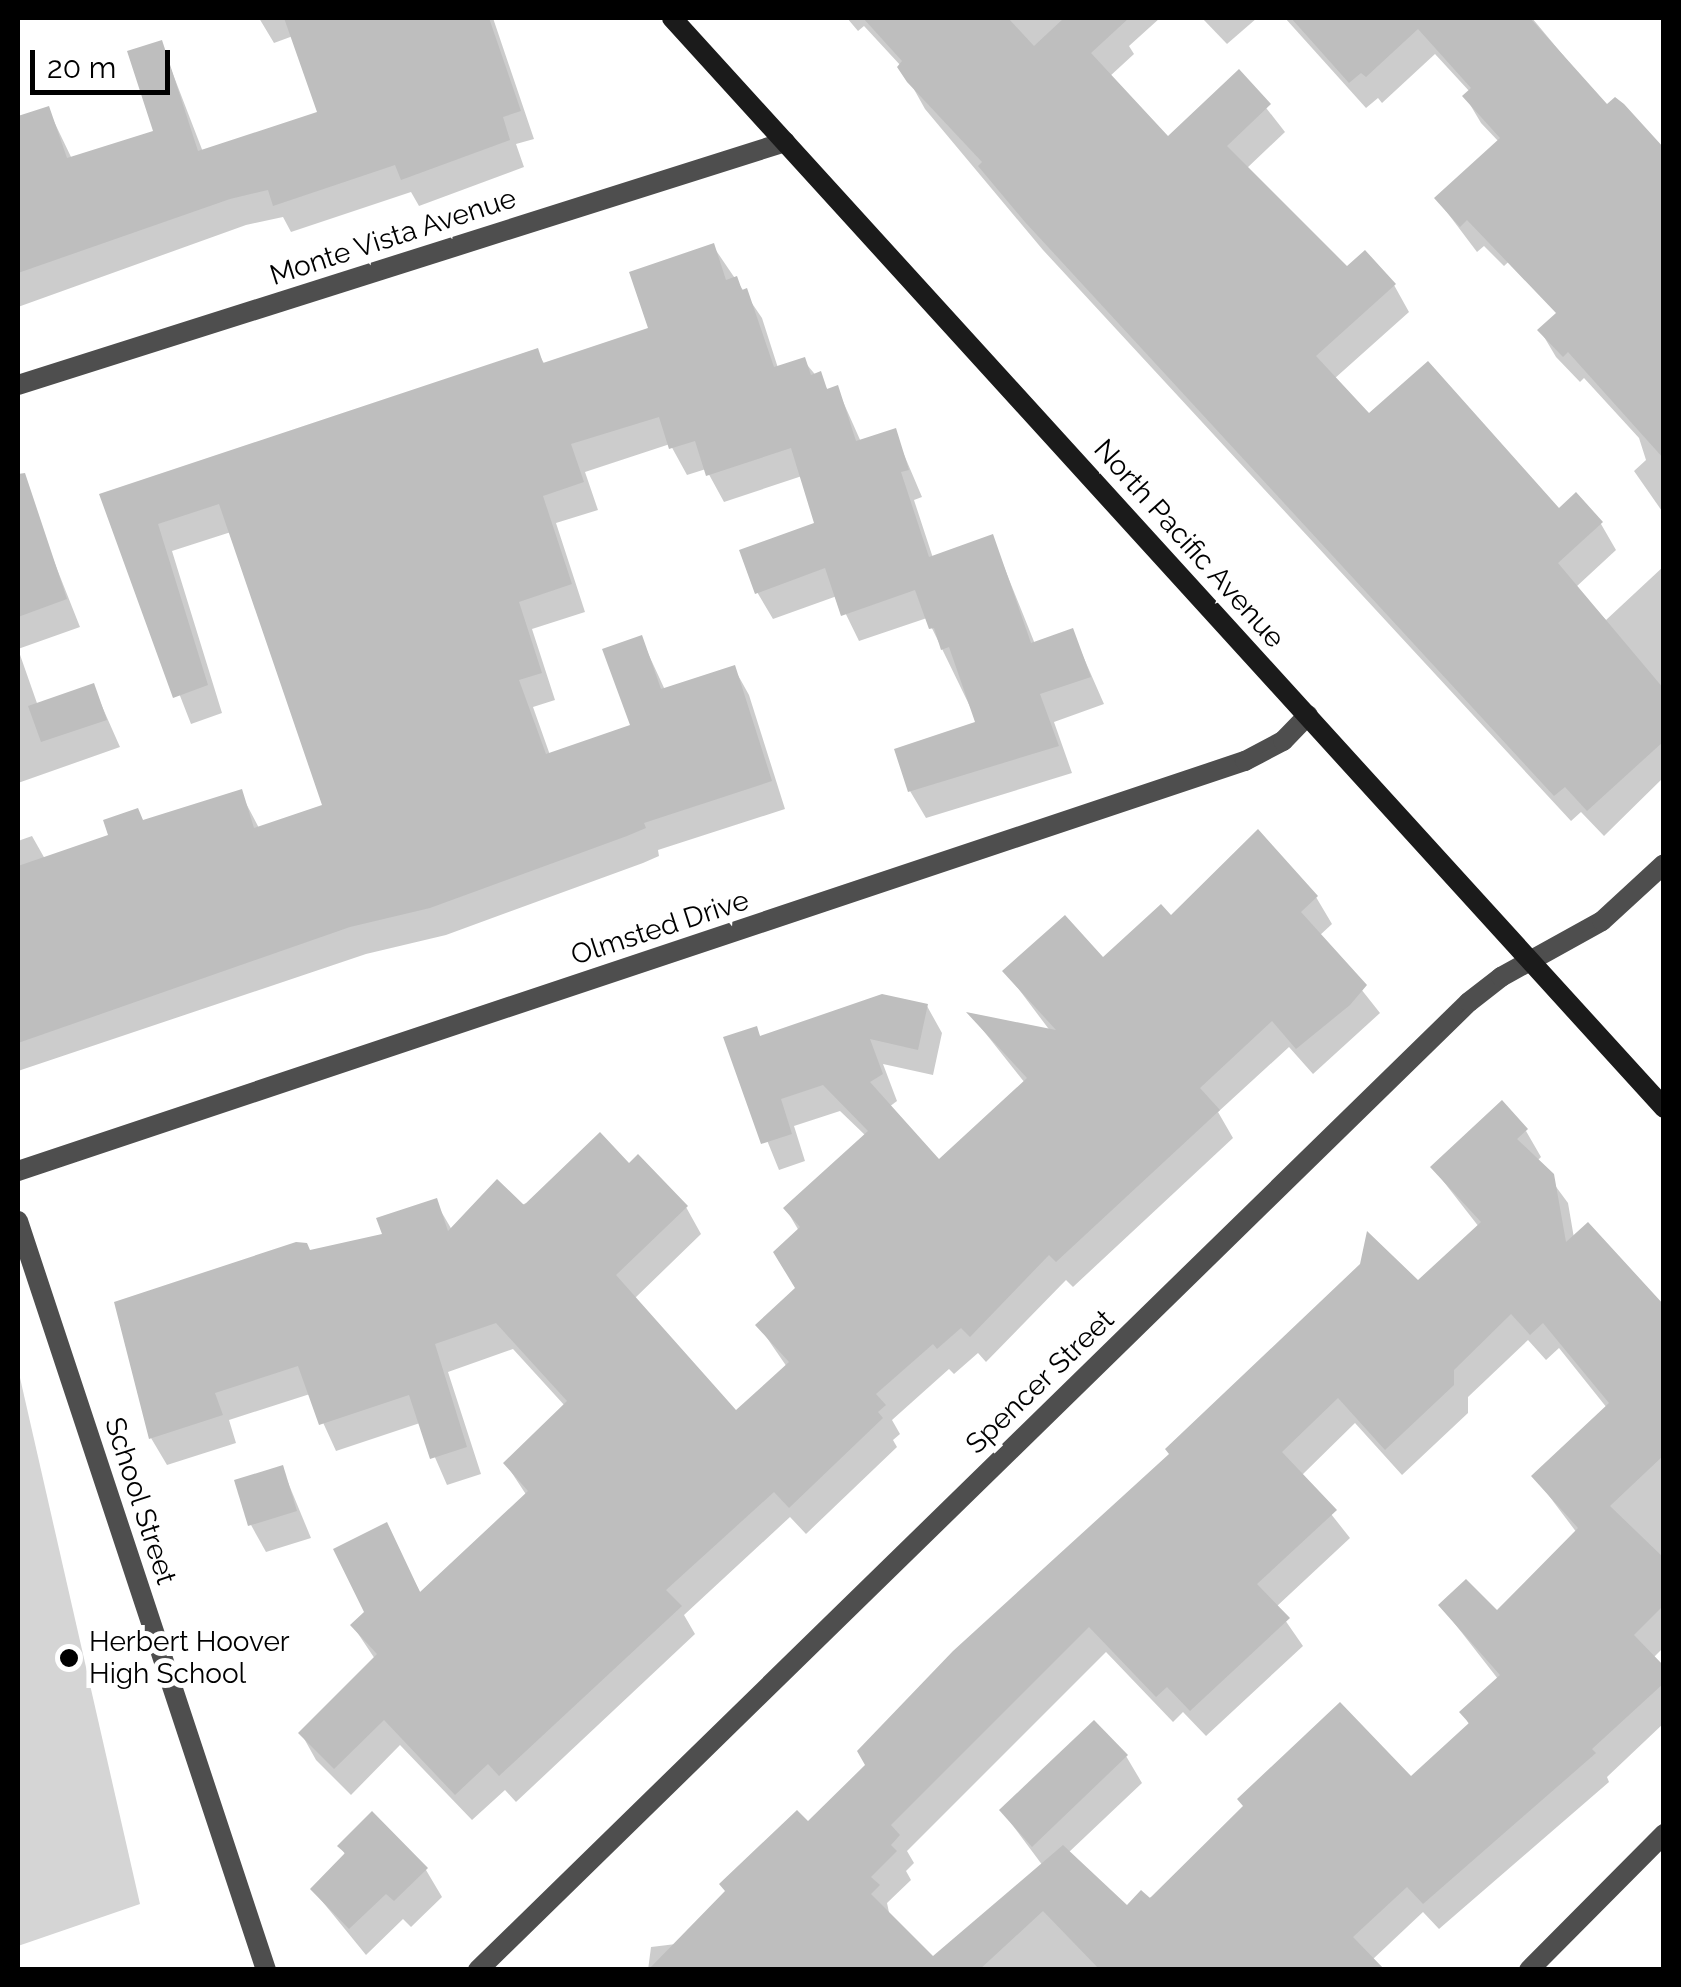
<!DOCTYPE html>
<style>
body{margin:0}
#map{position:relative;width:1681px;height:1987px;overflow:hidden;background:#fff;font-family:Raleway,sans-serif}
div>[style]{position:absolute}
.green>*{inset:0;background:#d5d5d5}
.shadow>*{inset:0;background:#0003}
.building>*{inset:0;background:#bebebe}
.street>*{height:20px;margin:-10px;padding:0 10px;transform-origin:10px;border-radius:10px;background:#4e4e4e}
.secondary>*{height:20px;margin:-10px;padding:0 10px;transform-origin:10px;border-radius:10px;background:#1b1b1b}
.dots>*{width:28px;height:28px;translate:-50% -50%;box-sizing:border-box;border:5px solid #fff;border-radius:50%}
span{translate:-50% -50%;white-space:nowrap;text-align:center;line-height:1.15;-webkit-text-stroke:10px #fff;paint-order:stroke}
.street-label{font-size:28px;color:#000}
.poi-label{font-size:28px;color:#000}
.left{translate:0 -50%;text-align:left}
.frame{position:absolute;inset:0;border:20px solid #000;pointer-events:none}
.scale{position:absolute;left:30px;top:50px;width:140px;height:45px;box-sizing:border-box;border:5px solid #000;border-top:0;padding-left:12px;font-size:30px;line-height:35px;white-space:nowrap;color:#000;-webkit-text-stroke:8px #fff;paint-order:stroke}
</style>
<div id="map">
<div class="green">
<i style="clip-path:polygon(18px 1369px,140px 1904px,18px 1946px)"></i>
</div>
<div class="shadow">
<i style="clip-path:polygon(259px 18px,493px 18px,534px 139px,516px 144px,524px 167px,419px 206px,411px 192px,291px 232px,283px 217px,246px 225px,18px 307px,18px 119px,48px 109px,72px 159px,156px 132px,161px 43px,203px 152px,320px 114px,293px 36px,274px 43px)"></i>
<i style="clip-path:polygon(847px 18px,1160px 18px,1129px 46px,1134px 54px,1109px 77px,1168px 139px,1238px 72px,1285px 132px,1246px 169px,1347px 270px,1394px 285px,1409px 312px,1334px 379px,1369px 416px,1559px 512px,1601px 524px,1616px 550px,1576px 587px,1606px 620px,1664px 566px,1664px 777px,1604px 836px,1581px 812px,1571px 821px,1043px 250px,925px 109px,901px 66px,864px 26px,858px 31px)"></i>
<i style="clip-path:polygon(1202px 18px,1257px 18px,1227px 44px)"></i>
<i style="clip-path:polygon(1285px 18px,1532px 18px,1607px 108px,1567px 208px,1504px 266px,1484px 246px,1477px 252px,1437px 199px,1499px 142px,1481px 123px,1465px 96px,1470px 92px,1435px 54px,1382px 103px,1378px 98px,1366px 108px)"></i>
<i style="clip-path:polygon(713px 246px,762px 318px,778px 368px,803px 360px,829px 391px,837px 388px,861px 442px,894px 431px,922px 497px,914px 500px,933px 558px,992px 537px,1035px 644px,1072px 631px,1104px 704px,1054px 722px,1072px 773px,926px 818px,910px 791px,978px 723px,927px 618px,859px 641px,837px 596px,773px 619px,757px 592px,817px 524px,802px 476px,724px 502px,706px 469px,687px 475px,670px 444px,585px 472px,598px 510px,556px 523px,585px 612px,532px 629px,555px 700px,533px 707px,550px 755px,633px 727px,641px 638px,665px 690px,734px 668px,749px 695px,785px 809px,658px 850px,659px 856px,643px 863px,446px 935px,366px 954px,18px 1071px,18px 841px,32px 836px,45px 859px,240px 792px,259px 828px,325px 806px,231px 532px,172px 551px,222px 713px,191px 724px,102px 496px,537px 351px,545px 365px,651px 330px)"></i>
<i style="clip-path:polygon(1540px 330px,1664px 406px,1664px 514px,1634px 471px,1646px 460px,1639px 438px,1584px 378px,1580px 382px,1556px 357px)"></i>
<i style="clip-path:polygon(40px 526px,80px 627px,18px 649px,38px 706px,93px 686px,120px 747px,18px 783px,18px 534px)"></i>
<i style="clip-path:polygon(1316px 897px,1332px 924px,1319px 936px,1380px 1013px,1313px 1074px,1289px 1047px,1218px 1112px,1233px 1138px,1073px 1287px,1066px 1280px,986px 1362px,978px 1353px,954px 1374px,949px 1369px,892px 1420px,900px 1434px,893px 1440px,897px 1447px,806px 1534px,790px 1517px,684px 1615px,695px 1634px,516px 1802px,505px 1790px,472px 1820px,400px 1745px,351px 1795px,316px 1760px,301px 1733px,375px 1659px,353px 1626px,367px 1613px,386px 1526px,421px 1594px,527px 1496px,506px 1464px,565px 1406px,513px 1349px,448px 1372px,481px 1474px,447px 1485px,420px 1423px,336px 1451px,310px 1394px,229px 1420px,236px 1443px,167px 1465px,151px 1438px,310px 1253px,385px 1236px,435px 1201px,452px 1230px,629px 1166px,686px 1207px,701px 1234px,634px 1299px,736px 1414px,787px 1367px,758px 1325px,798px 1289px,799px 1231px,786px 1209px,866px 1136px,840px 1111px,794px 1126px,805px 1161px,779px 1170px,726px 1039px,756px 1029px,761px 1038px,927px 1006px,942px 1033px,933px 1075px,883px 1064px,897px 1101px,889px 1107px,939px 1163px,1025px 1083px,971px 1015px,1051px 1032px,1005px 971px,1102px 961px,1171px 918px)"></i>
<i style="clip-path:polygon(evenodd,1526px 1131px,1541px 1157px,1537px 1161px,1568px 1203px,1574px 1238px,1664px 1309px,1664px 1647px,1653px 1658px,1664px 1670px,1664px 1723px,1607px 1777px,1609px 1782px,1439px 1929px,1423px 1912px,1372px 1960px,1379px 1970px,648px 1970px,651px 1947px,676px 1944px,1479px 1227px,1433px 1168px,1526px 1131px,1528px 1340px,1546px 1360px,1559px 1348px,1607px 1408px,1534px 1476px,1577px 1533px,1497px 1613px,1441px 1606px,1498px 1679px,1462px 1712px,1470px 1726px,1411px 1779px,1127px 1908px,1068px 1853px,1142px 1783px,1126px 1756px,1002px 1811px,1043px 1866px,932px 1959px,890px 1917px,887px 1903px,911px 1880px,906px 1871px,914px 1863px,907px 1851px,1106px 1652px,1173px 1722px,1183px 1712px,1206px 1736px,1303px 1646px,1276px 1607px,1350px 1538px,1301px 1476px,1355px 1423px,1402px 1475px,1468px 1413px,1468px 1397px,1528px 1340px)"></i>
<i style="clip-path:polygon(282px 1468px,311px 1538px,266px 1552px,251px 1525px)"></i>
<i style="clip-path:polygon(340px 1846px,426px 1870px,442px 1897px,411px 1927px,403px 1919px,366px 1955px,313px 1890px,346px 1856px)"></i>
</div>
<div class="building">
<i style="clip-path:polygon(284px 18px,489px 18px,521px 111px,503px 117px,510px 140px,401px 180px,395px 165px,273px 206px,268px 190px,230px 199px,18px 273px,18px 116px,49px 106px,67px 158px,153px 131px,127px 51px,162px 40px,198px 151px,317px 112px)"></i>
<i style="clip-path:polygon(863px 18px,1008px 18px,1034px 46px,1064px 18px,1129px 18px,1091px 53px,1168px 136px,1239px 69px,1271px 104px,1227px 146px,1347px 266px,1365px 250px,1396px 284px,1316px 356px,1369px 413px,1428px 361px,1559px 508px,1576px 492px,1603px 522px,1558px 563px,1664px 689px,1664px 741px,1587px 811px,1565px 787px,1554px 796px,1025px 222px,978px 166px,982px 162px,907px 82px,897px 67px,902px 61px)"></i>
<i style="clip-path:polygon(1291px 18px,1530px 18px,1607px 104px,1615px 97px,1624px 104px,1664px 148px,1664px 459px,1568px 352px,1563px 357px,1537px 330px,1556px 313px,1467px 220px,1460px 227px,1434px 198px,1500px 138px,1462px 96px,1471px 88px,1418px 29px,1366px 77px,1361px 73px,1349px 83px)"></i>
<i style="clip-path:polygon(714px 243px,726px 280px,737px 276px,742px 290px,747px 288px,774px 367px,805px 357px,811px 375px,821px 371px,827px 389px,838px 385px,856px 441px,896px 428px,909px 470px,901px 472px,929px 557px,993px 534px,1031px 643px,1073px 628px,1091px 677px,1040px 694px,1059px 746px,908px 792px,894px 749px,975px 722px,949px 647px,941px 650px,934px 628px,929px 629px,915px 590px,841px 616px,825px 568px,755px 594px,739px 550px,814px 523px,791px 448px,706px 476px,695px 441px,669px 449px,659px 417px,571px 444px,584px 482px,543px 496px,572px 584px,519px 602px,542px 673px,519px 680px,546px 754px,630px 725px,602px 649px,642px 635px,661px 689px,735px 665px,772px 781px,644px 823px,646px 828px,627px 836px,430px 908px,350px 927px,18px 1043px,18px 866px,108px 835px,103px 820px,138px 808px,143px 820px,242px 789px,254px 828px,322px 805px,219px 504px,158px 524px,208px 685px,173px 698px,99px 494px,538px 348px,543px 363px,648px 328px,629px 272px)"></i>
<i style="clip-path:polygon(25px 473px,67px 599px,18px 617px,18px 474px)"></i>
<i style="clip-path:polygon(94px 683px,107px 720px,41px 742px,28px 706px)"></i>
<i style="clip-path:polygon(1258px 829px,1318px 896px,1301px 912px,1367px 985px,1350px 1005px,1296px 1049px,1272px 1021px,1200px 1088px,1220px 1110px,1056px 1262px,1049px 1255px,970px 1337px,961px 1328px,937px 1349px,933px 1344px,876px 1394px,886px 1405px,878px 1412px,883px 1418px,789px 1508px,774px 1492px,666px 1590px,682px 1606px,499px 1776px,488px 1764px,455px 1795px,384px 1720px,334px 1769px,298px 1733px,377px 1654px,350px 1625px,364px 1612px,333px 1549px,387px 1522px,420px 1592px,528px 1491px,503px 1463px,567px 1401px,496px 1323px,435px 1344px,467px 1447px,430px 1459px,409px 1395px,319px 1425px,298px 1366px,215px 1393px,223px 1415px,149px 1439px,114px 1302px,296px 1242px,307px 1243px,310px 1250px,382px 1234px,376px 1218px,437px 1198px,448px 1231px,497px 1179px,524px 1205px,600px 1132px,629px 1163px,638px 1154px,688px 1206px,616px 1275px,736px 1410px,789px 1362px,755px 1325px,795px 1288px,773px 1252px,800px 1227px,783px 1208px,868px 1131px,823px 1085px,781px 1099px,792px 1134px,761px 1144px,723px 1037px,757px 1026px,760px 1036px,882px 994px,928px 1004px,918px 1050px,870px 1039px,883px 1074px,870px 1082px,939px 1159px,1027px 1078px,966px 1012px,1056px 1030px,1002px 971px,1065px 915px,1103px 957px,1161px 904px,1171px 915px)"></i>
<i style="clip-path:polygon(evenodd,1502px 1100px,1528px 1129px,1517px 1139px,1554px 1174px,1566px 1242px,1588px 1222px,1664px 1305px,1664px 1455px,1610px 1506px,1664px 1558px,1664px 1605px,1634px 1635px,1664px 1666px,1664px 1683px,1592px 1749px,1596px 1753px,1423px 1904px,1407px 1887px,1353px 1937px,1385px 1970px,1100px 1970px,1043px 1911px,979px 1970px,648px 1970px,725px 1891px,719px 1884px,797px 1810px,808px 1821px,865px 1765px,857px 1751px,953px 1651px,1169px 1454px,1165px 1449px,1360px 1264px,1367px 1231px,1418px 1280px,1481px 1222px,1430px 1167px,1502px 1100px,1511px 1314px,1530px 1335px,1543px 1323px,1609px 1403px,1531px 1476px,1578px 1528px,1497px 1610px,1466px 1579px,1438px 1605px,1500px 1675px,1459px 1712px,1469px 1723px,1411px 1776px,1340px 1702px,1237px 1799px,1243px 1806px,1150px 1898px,1141px 1890px,1127px 1905px,1063px 1845px,933px 1956px,871px 1894px,880px 1885px,871px 1877px,897px 1851px,891px 1845px,900px 1835px,891px 1825px,1089px 1627px,1156px 1697px,1167px 1687px,1190px 1711px,1290px 1618px,1257px 1584px,1337px 1510px,1282px 1452px,1338px 1398px,1385px 1450px,1454px 1385px,1454px 1370px,1511px 1314px)"></i>
<i style="clip-path:polygon(283px 1465px,297px 1511px,248px 1526px,234px 1480px)"></i>
<i style="clip-path:polygon(1094px 1720px,1128px 1755px,1032px 1847px,999px 1810px)"></i>
<i style="clip-path:polygon(372px 1811px,428px 1868px,394px 1901px,386px 1894px,349px 1929px,310px 1889px,345px 1853px,337px 1846px)"></i>
</div>
<div class="street">
<i style="left:18px;top:385px;width:805px;rotate:-17.58deg"></i>
<i style="left:18px;top:1171px;width:1294px;rotate:-18.48deg"></i>
<i style="left:1245px;top:761px;width:43px;rotate:-27.8deg"></i>
<i style="left:1283px;top:741px;width:36px;rotate:-46deg"></i>
<i style="left:18px;top:1221px;width:789px;rotate:71.68deg"></i>
<i style="left:478px;top:1970px;width:1385px;rotate:-44.33deg"></i>
<i style="left:1469px;top:1002px;width:41px;rotate:-38deg"></i>
<i style="left:1501px;top:977px;width:115px;rotate:-29deg"></i>
<i style="left:1602px;top:921px;width:84px;rotate:-42.6deg"></i>
<i style="left:1529px;top:1970px;width:192px;rotate:-45.2deg"></i>
</div>
<div class="secondary">
<i style="left:672px;top:18px;width:1474px;rotate:47.69deg"></i>
</div>
<div class="dots">
<i style="left:69px;top:1658px;background:#000"></i>
</div>
<div class="street-label">
<span style="left:393px;top:237px;rotate:-18deg">Monte Vista Avenue</span>
<span style="left:1189px;top:544px;rotate:48deg">North Pacific Avenue</span>
<span style="left:660px;top:928px;rotate:-18deg">Olmsted Drive</span>
<span style="left:1040px;top:1382px;rotate:-44deg">Spencer Street</span>
<span style="left:140px;top:1501px;rotate:72deg">School Street</span>
</div>
<div class="poi-label">
<span class="left" style="left:89px;top:1658px">Herbert Hoover<br>High School</span>
</div>
<div class="frame"></div>
<div class="scale">20 m</div>
</div>
